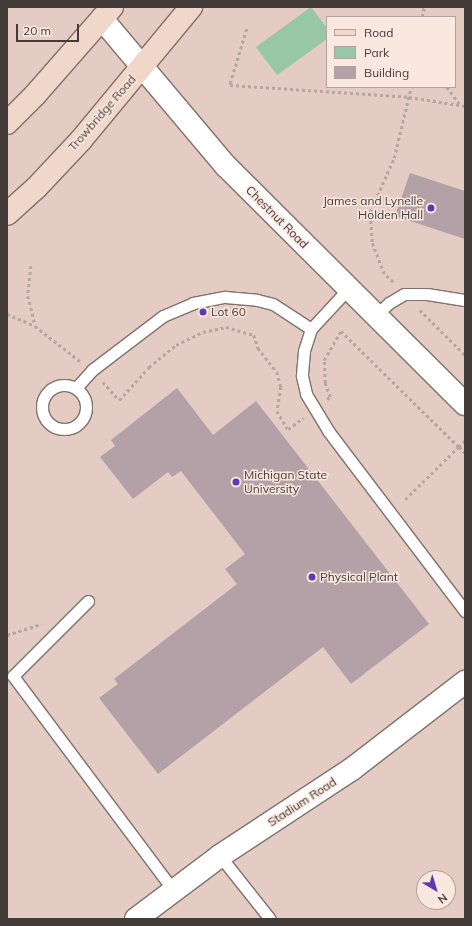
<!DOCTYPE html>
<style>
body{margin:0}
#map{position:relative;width:472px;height:926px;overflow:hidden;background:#ecdad2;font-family:Mulish,sans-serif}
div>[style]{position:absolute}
.education>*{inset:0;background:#e4cbc3}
.green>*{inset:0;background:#97c7a7}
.building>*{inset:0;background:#b4a1a8}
.path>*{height:2.5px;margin-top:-1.25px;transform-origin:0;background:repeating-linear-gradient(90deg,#b5a6a0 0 3px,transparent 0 6px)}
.roads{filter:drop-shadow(1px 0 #81716a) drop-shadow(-1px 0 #81716a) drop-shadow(0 1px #81716a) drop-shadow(0 -1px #81716a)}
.lane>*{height:11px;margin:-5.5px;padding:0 5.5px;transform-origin:5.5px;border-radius:5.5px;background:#fff}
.lane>.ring{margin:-5.5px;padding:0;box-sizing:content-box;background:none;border:11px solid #fff;border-radius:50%}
.street>*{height:22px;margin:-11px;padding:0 11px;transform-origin:11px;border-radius:11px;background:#fff}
.secondary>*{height:22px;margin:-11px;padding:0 11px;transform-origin:11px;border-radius:11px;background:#f0d7ca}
.dots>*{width:11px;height:11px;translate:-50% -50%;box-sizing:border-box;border:2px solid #fae7df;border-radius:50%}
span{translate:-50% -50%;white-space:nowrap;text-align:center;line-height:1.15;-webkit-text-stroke:3px #fae7df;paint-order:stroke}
.street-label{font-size:12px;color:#423b38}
.poi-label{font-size:12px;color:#423b38}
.right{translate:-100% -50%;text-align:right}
.left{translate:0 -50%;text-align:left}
.frame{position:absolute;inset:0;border:8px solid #423b38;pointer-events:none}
.legend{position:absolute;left:326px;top:16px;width:130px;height:72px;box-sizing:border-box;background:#fae7df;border:1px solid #b0a29c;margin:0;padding:5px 7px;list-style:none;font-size:12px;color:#423b38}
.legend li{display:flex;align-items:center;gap:8px;height:20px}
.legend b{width:20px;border:1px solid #b0a29c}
.north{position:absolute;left:416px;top:870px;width:40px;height:40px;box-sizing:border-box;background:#fae7df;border:1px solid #b0a29c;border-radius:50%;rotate:142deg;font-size:11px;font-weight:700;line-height:16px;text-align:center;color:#423b38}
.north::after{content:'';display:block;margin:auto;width:14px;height:18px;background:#5e3ab2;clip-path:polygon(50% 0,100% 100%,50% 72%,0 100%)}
.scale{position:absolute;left:16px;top:24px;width:63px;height:18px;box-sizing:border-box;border:2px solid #423b38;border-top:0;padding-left:5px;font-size:12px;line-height:14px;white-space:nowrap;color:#423b38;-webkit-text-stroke:3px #fae7df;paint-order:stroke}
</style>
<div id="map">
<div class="education">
<i style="clip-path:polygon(evenodd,7px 7px,465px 7px,465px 919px,7px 919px,7px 7px,327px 17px,455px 17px,455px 87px,327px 87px,327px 17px,7px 7px,424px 878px,448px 878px,448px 902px,424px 902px,424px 878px)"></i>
</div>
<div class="green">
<i style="clip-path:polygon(311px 7px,327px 28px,327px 39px,277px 75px,256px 47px)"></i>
</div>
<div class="building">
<i style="clip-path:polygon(410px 173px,465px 191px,465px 239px,395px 216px)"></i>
<i style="clip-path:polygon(177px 388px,213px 435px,256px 401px,429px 624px,351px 684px,323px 647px,158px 774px,99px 698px,118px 684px,114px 679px,237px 584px,225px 569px,245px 554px,181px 471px,172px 477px,168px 472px,133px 499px,100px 457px,115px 446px,111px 440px)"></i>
</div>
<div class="path">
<i style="left:422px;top:17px;width:10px;rotate:-79deg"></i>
<i style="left:247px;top:29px;width:59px;rotate:106.9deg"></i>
<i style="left:230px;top:85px;width:179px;rotate:3.8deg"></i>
<i style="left:409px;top:97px;width:57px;rotate:9.1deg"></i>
<i style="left:447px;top:87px;width:22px;rotate:54deg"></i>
<i style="left:31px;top:266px;width:30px;rotate:96deg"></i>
<i style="left:28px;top:296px;width:30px;rotate:76deg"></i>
<i style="left:393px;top:282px;width:12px;rotate:-138deg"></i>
<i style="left:384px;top:274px;width:34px;rotate:-111deg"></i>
<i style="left:372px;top:242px;width:30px;rotate:-94deg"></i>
<i style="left:370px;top:212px;width:59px;rotate:-66deg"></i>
<i style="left:394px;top:158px;width:73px;rotate:-76.5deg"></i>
<i style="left:420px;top:310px;width:64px;rotate:45deg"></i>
<i style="left:7px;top:314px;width:30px;rotate:23deg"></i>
<i style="left:35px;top:326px;width:57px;rotate:37.9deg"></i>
<i style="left:103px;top:382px;width:24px;rotate:48deg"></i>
<i style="left:119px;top:400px;width:45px;rotate:-47.7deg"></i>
<i style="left:149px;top:367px;width:35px;rotate:-39deg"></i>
<i style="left:176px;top:345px;width:30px;rotate:-26deg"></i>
<i style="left:203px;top:332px;width:24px;rotate:-12deg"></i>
<i style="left:226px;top:327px;width:29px;rotate:16deg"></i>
<i style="left:254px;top:335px;width:14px;rotate:73deg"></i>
<i style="left:258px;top:348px;width:31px;rotate:52deg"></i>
<i style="left:277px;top:372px;width:16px;rotate:75deg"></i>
<i style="left:281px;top:387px;width:24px;rotate:99deg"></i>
<i style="left:277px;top:411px;width:21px;rotate:59deg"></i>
<i style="left:288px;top:429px;width:19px;rotate:-36deg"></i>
<i style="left:327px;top:399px;width:4px;rotate:-34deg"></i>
<i style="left:330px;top:397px;width:15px;rotate:-110deg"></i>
<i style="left:325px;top:383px;width:23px;rotate:-92deg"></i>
<i style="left:324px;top:360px;width:34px;rotate:-60deg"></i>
<i style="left:341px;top:331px;width:165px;rotate:44.5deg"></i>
<i style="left:459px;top:447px;width:78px;rotate:135.5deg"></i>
<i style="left:465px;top:441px;width:8px;rotate:135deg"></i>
<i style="left:459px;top:447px;width:8px;rotate:45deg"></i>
<i style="left:7px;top:635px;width:36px;rotate:-18deg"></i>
</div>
<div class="roads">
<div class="lane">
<i style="left:348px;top:289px;width:54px;rotate:132.8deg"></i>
<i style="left:311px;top:329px;width:23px;rotate:108deg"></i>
<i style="left:304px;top:351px;width:25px;rotate:95deg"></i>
<i style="left:302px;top:376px;width:18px;rotate:77deg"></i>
<i style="left:306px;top:394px;width:44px;rotate:58.8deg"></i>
<i style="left:329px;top:432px;width:225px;rotate:52.8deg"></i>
<i style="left:375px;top:316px;width:19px;rotate:-43deg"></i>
<i style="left:389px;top:303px;width:17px;rotate:-31deg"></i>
<i style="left:404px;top:294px;width:23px"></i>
<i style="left:427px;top:294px;width:38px;rotate:9deg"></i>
<i class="ring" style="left:42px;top:385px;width:33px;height:33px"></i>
<i style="left:76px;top:388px;width:24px;rotate:-48deg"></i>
<i style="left:92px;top:370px;width:89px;rotate:-37.3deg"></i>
<i style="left:163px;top:316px;width:33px;rotate:-23deg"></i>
<i style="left:193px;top:303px;width:33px;rotate:-11deg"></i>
<i style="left:225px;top:297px;width:32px;rotate:5deg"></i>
<i style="left:257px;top:300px;width:16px;rotate:14deg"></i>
<i style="left:273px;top:304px;width:45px;rotate:33.3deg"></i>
<i style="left:88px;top:601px;width:106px;rotate:135deg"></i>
<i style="left:13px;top:676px;width:267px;rotate:53.2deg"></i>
<i style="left:220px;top:856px;width:80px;rotate:51.6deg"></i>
</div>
<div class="street">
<i style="left:102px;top:19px;width:192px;rotate:49.9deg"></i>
<i style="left:226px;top:166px;width:337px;rotate:44.9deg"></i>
<i style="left:136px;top:919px;width:105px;rotate:-36.9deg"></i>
<i style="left:220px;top:856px;width:158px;rotate:-33.4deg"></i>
<i style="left:352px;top:769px;width:143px;rotate:-37.6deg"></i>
</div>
<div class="secondary">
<i style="left:7px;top:123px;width:40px;rotate:-45deg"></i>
<i style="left:35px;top:95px;width:117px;rotate:-48.8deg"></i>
<i style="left:7px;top:214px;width:39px;rotate:-42deg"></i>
<i style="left:36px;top:188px;width:66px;rotate:-46.8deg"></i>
<i style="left:81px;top:140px;width:173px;rotate:-50.4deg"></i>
</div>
</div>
<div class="dots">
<i style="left:431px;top:208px;background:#5e3ab2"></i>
<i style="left:203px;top:312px;background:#5e3ab2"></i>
<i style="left:236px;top:482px;background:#5e3ab2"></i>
<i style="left:312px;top:577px;background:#5e3ab2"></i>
</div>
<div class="street-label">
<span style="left:102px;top:113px;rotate:-49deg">Trowbridge Road</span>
<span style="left:277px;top:217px;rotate:45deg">Chestnut Road</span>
<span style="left:302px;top:802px;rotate:-33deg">Stadium Road</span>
</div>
<div class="poi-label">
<span class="right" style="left:423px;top:208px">James and Lynelle<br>Holden Hall</span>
<span class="left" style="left:211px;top:312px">Lot 60</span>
<span class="left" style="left:244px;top:482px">Michigan State<br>University</span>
<span class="left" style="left:320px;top:577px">Physical Plant</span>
</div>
<div class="frame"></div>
<ul class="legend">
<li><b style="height:5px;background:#f0d7ca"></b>Road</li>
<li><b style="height:11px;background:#97c7a7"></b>Park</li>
<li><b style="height:11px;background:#b4a1a8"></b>Building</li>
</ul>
<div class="north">N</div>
<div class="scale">20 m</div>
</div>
